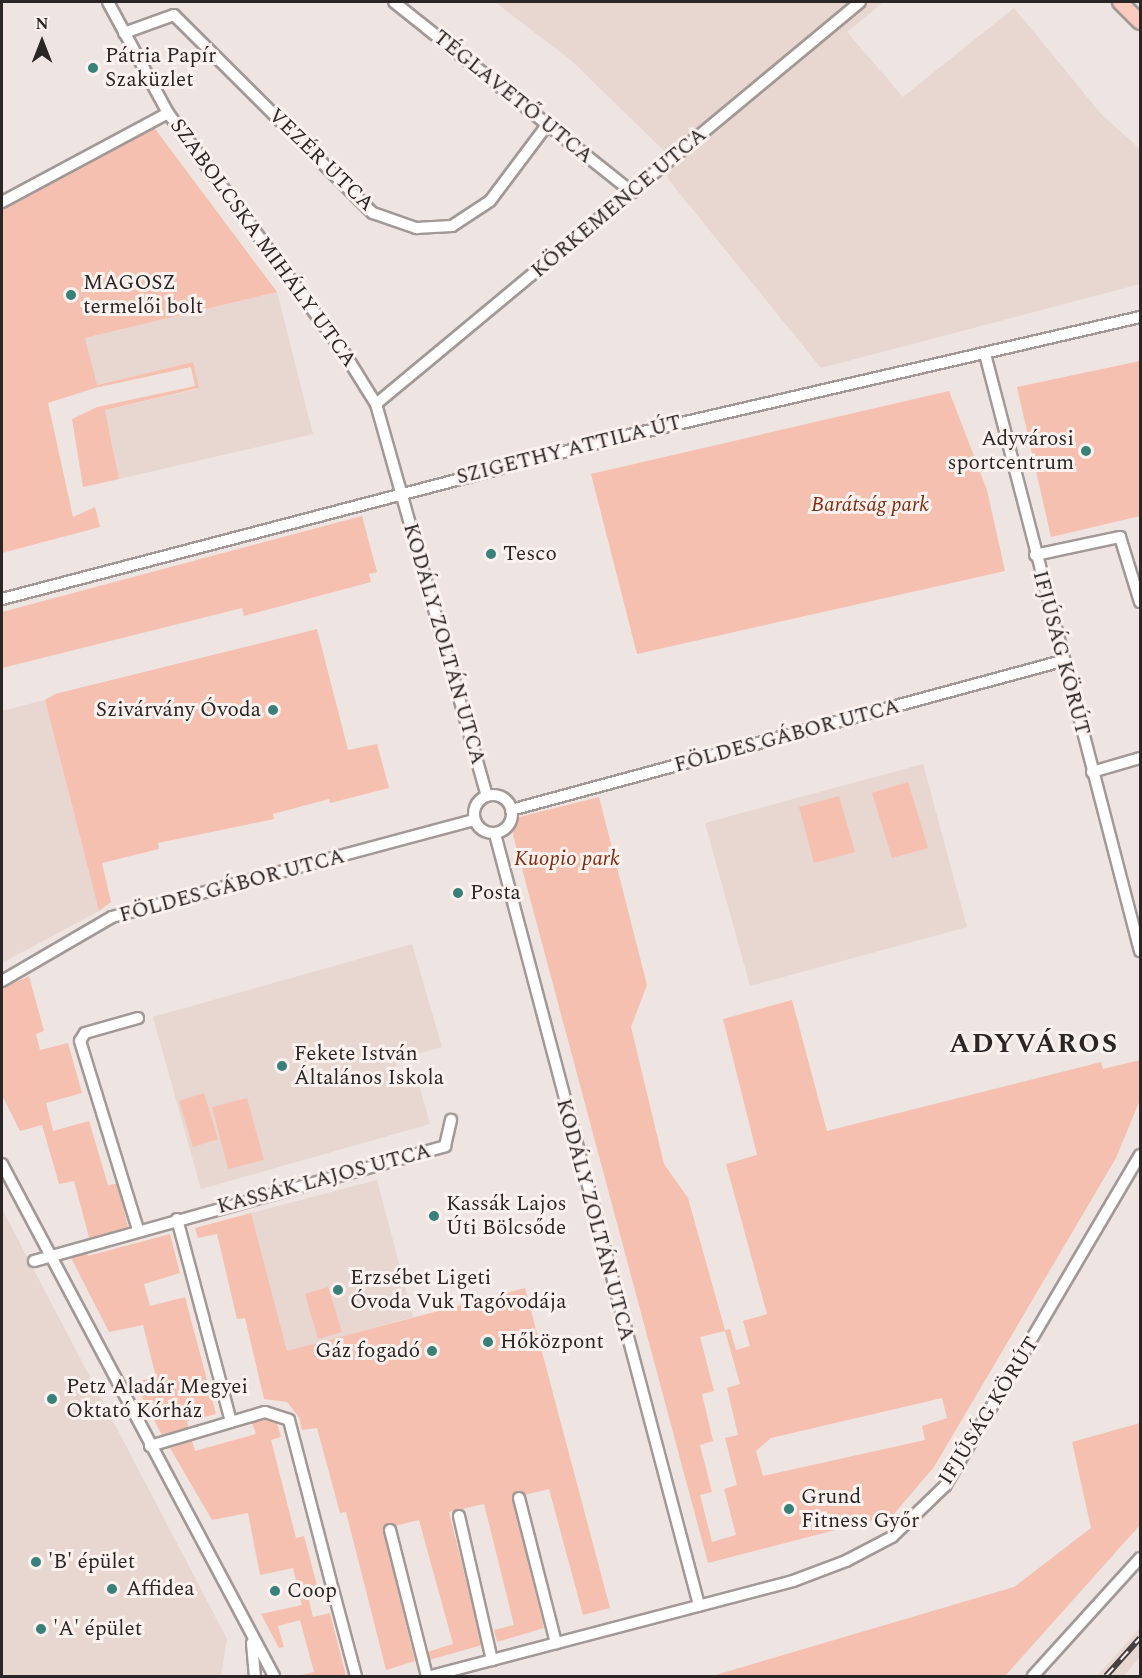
<!DOCTYPE html>
<meta charset="utf-8">
<style>
body{margin:0}
#map{position:relative;width:1142px;height:1678px;overflow:hidden;background:#eee4e1;font-family:Spectral,serif}
div>[style]{position:absolute}
.built>*{inset:0;background:#e8d6d0}
.green>*{inset:0;background:#f5c0af}
.roads{filter:drop-shadow(2px 0 #a29996) drop-shadow(-2px 0 #a29996) drop-shadow(0 2px #a29996) drop-shadow(0 -2px #a29996)}
.minor>*{height:10px;margin:-5px;padding:0 5px;transform-origin:5px;border-radius:5px;background:#fff}
.minor>.ring{margin:-5px;padding:0;box-sizing:content-box;background:none;border:10px solid #fff;border-radius:50%}
.major>*{height:14px;margin:-7px;padding:0 7px;transform-origin:7px;border-radius:7px;background:#facabc}
.rail>*{height:6px;margin-top:-3px;transform-origin:0;background:repeating-linear-gradient(90deg,#fbf1ee 0 11px,#454140 0 22px);box-sizing:border-box;border-block:2px solid #454140}
.dots>*{width:16px;height:16px;translate:-50% -50%;box-sizing:border-box;border:3px solid #fbf1ee;border-radius:50%}
span{translate:-50% -50%;white-space:nowrap;text-align:center;line-height:1.15;-webkit-text-stroke:6px #fbf1ee;paint-order:stroke}
.poi-label{font-size:21px;color:#292625}
.left{translate:0 -50%;text-align:left}
.right{translate:-100% -50%;text-align:right}
.street-label{font-size:21px;color:#292625}
.park-label{font-size:21px;color:#7f2b0e;font-style:italic}
.district-label{font-size:27px;color:#292625;font-weight:700;letter-spacing:1.5px}
.frame{position:absolute;inset:0;border:3px solid #292625;pointer-events:none}
.north{position:absolute;left:12px;top:12px;width:60px;height:60px;-webkit-text-stroke:4px #fbf1ee;paint-order:stroke;rotate:0deg;font-size:16px;font-weight:700;line-height:24px;text-align:center;color:#292625}
.north::after{content:'';display:block;margin:auto;width:21px;height:27px;background:#292625;clip-path:polygon(50% 0,100% 100%,50% 72%,0 100%)}
</style>
<div id="map">
<div class="built">
<i style="clip-path:polygon(495px 2px,883px 2px,847px 32px,903px 97px,1014px 8px,1102px 115px,1140px 149px,1140px 284px,821px 368px,668px 179px,663px 150px,572px 61px)"></i>
<i style="clip-path:polygon(277px 292px,313px 434px,119px 479px,105px 410px,198px 389px,193px 362px,96px 385px,85px 338px)"></i>
<i style="clip-path:polygon(45px 700px,99px 911px,2px 963px,2px 711px)"></i>
<i style="clip-path:polygon(923px 764px,967px 927px,750px 986px,705px 823px)"></i>
<i style="clip-path:polygon(412px 944px,442px 1047px,395px 1060px,400px 1079px,416px 1074px,430px 1124px,201px 1189px,153px 1017px)"></i>
<i style="clip-path:polygon(377px 1180px,413px 1317px,287px 1352px,251px 1213px)"></i>
<i style="clip-path:polygon(2px 1209px,227px 1639px,221px 1676px,2px 1676px)"></i>
<i style="clip-path:polygon(1140px 1628px,1140px 1657px,1124px 1676px,1097px 1676px)"></i>
</div>
<div class="green">
<i style="clip-path:polygon(153px 126px,277px 292px,85px 338px,97px 385px,193px 362px,199px 388px,105px 410px,119px 479px,83px 487px,72px 419px,97px 407px,195px 386px,191px 367px,95px 388px,48px 403px,73px 517px,95px 507px,100px 527px,2px 553px,2px 208px)"></i>
<i style="clip-path:polygon(1140px 361px,1140px 516px,1051px 537px,1017px 387px)"></i>
<i style="clip-path:polygon(949px 391px,987px 490px,1005px 571px,637px 654px,591px 474px)"></i>
<i style="clip-path:polygon(362px 516px,377px 572px,369px 574px,371px 582px,244px 616px,242px 608px,2px 668px,2px 612px)"></i>
<i style="clip-path:polygon(317px 629px,348px 750px,377px 744px,389px 788px,330px 803px,329px 799px,273px 814px,274px 819px,158px 843px,159px 849px,102px 863px,111px 902px,99px 911px,45px 700px,55px 694px)"></i>
<i style="clip-path:polygon(908px 782px,928px 848px,892px 858px,872px 793px)"></i>
<i style="clip-path:polygon(839px 796px,855px 852px,814px 863px,799px 807px)"></i>
<i style="clip-path:polygon(evenodd,599px 797px,647px 985px,631px 1027px,664px 1164px,688px 1198px,725px 1330px,730px 1329px,736px 1350px,750px 1346px,743px 1321px,767px 1314px,726px 1164px,757px 1155px,723px 1019px,792px 1000px,827px 1131px,1101px 1062px,1103px 1069px,1140px 1060px,1140px 1100px,1116px 1158px,934px 1467px,893px 1515px,708px 1563px,513px 835px,515px 818px,599px 797px,725px 1331px,740px 1384px,727px 1388px,738px 1435px,725px 1438px,737px 1485px,724px 1489px,736px 1535px,712px 1542px,700px 1495px,712px 1492px,700px 1445px,713px 1441px,702px 1394px,714px 1391px,700px 1337px,725px 1331px,599px 797px,942px 1398px,947px 1418px,922px 1426px,925px 1440px,763px 1476px,756px 1451px,771px 1438px,942px 1398px)"></i>
<i style="clip-path:polygon(29px 976px,44px 1031px,36px 1034px,40px 1050px,68px 1043px,82px 1093px,46px 1103px,53px 1131px,89px 1121px,108px 1185px,117px 1184px,129px 1230px,90px 1241px,74px 1181px,59px 1184px,42px 1125px,20px 1131px,2px 1095px,2px 989px)"></i>
<i style="clip-path:polygon(204px 1093px,218px 1139px,193px 1147px,179px 1101px)"></i>
<i style="clip-path:polygon(247px 1098px,264px 1160px,228px 1169px,212px 1107px)"></i>
<i style="clip-path:polygon(251px 1213px,287px 1351px,525px 1288px,610px 1608px,583px 1615px,549px 1489px,512px 1498px,544px 1628px,497px 1642px,494px 1630px,514px 1625px,484px 1504px,449px 1512px,482px 1645px,429px 1660px,427px 1652px,453px 1644px,419px 1520px,383px 1529px,415px 1661px,386px 1670px,346px 1512px,340px 1513px,317px 1428px,302px 1430px,299px 1417px,287px 1402px,264px 1399px,245px 1318px,237px 1319px,217px 1234px,198px 1238px,195px 1228px)"></i>
<i style="clip-path:polygon(170px 1234px,180px 1273px,144px 1284px,150px 1306px,185px 1297px,216px 1414px,187px 1421px,189px 1429px,163px 1437px,134px 1382px,156px 1377px,143px 1325px,109px 1332px,69px 1254px,85px 1249px,88px 1256px)"></i>
<i style="clip-path:polygon(328px 1287px,342px 1332px,318px 1339px,305px 1294px)"></i>
<i style="clip-path:polygon(263px 1418px,276px 1420px,281px 1437px,271px 1440px,296px 1538px,304px 1536px,318px 1589px,307px 1592px,313px 1617px,330px 1613px,346px 1676px,298px 1676px,314px 1672px,300px 1620px,278px 1626px,284px 1647px,279px 1648px,261px 1614px,302px 1605px,293px 1568px,260px 1575px,248px 1513px,212px 1520px,170px 1448px,192px 1441px,195px 1451px,256px 1434px,251px 1420px)"></i>
<i style="clip-path:polygon(1140px 1423px,1140px 1525px,1005px 1676px,712px 1676px,1014px 1587px,1091px 1528px,1072px 1442px)"></i>
</div>
<div class="roads">
<div class="minor">
<i style="left:108px;top:2px;width:126px;rotate:61.6deg"></i>
<i style="left:168px;top:113px;width:295px;rotate:53.7deg"></i>
<i style="left:343px;top:351px;width:62px;rotate:58.1deg"></i>
<i style="left:376px;top:404px;width:407px;rotate:74.2deg"></i>
<i style="left:394px;top:2px;width:305px;rotate:38.6deg"></i>
<i style="left:124px;top:33px;width:53px;rotate:-19.8deg"></i>
<i style="left:174px;top:15px;width:281px;rotate:44.9deg"></i>
<i style="left:373px;top:213px;width:46px;rotate:19.2deg"></i>
<i style="left:416px;top:228px;width:36px;rotate:-3deg"></i>
<i style="left:452px;top:226px;width:45px;rotate:-33.3deg"></i>
<i style="left:490px;top:201px;width:95px;rotate:-53.1deg"></i>
<i style="left:2px;top:202px;width:188px;rotate:-28.2deg"></i>
<i style="left:985px;top:354px;width:617px;rotate:75.45deg"></i>
<i style="left:376px;top:404px;width:629px;rotate:-39.71deg"></i>
<i style="left:1035px;top:555px;width:87px;rotate:-12deg"></i>
<i style="left:1120px;top:537px;width:68px;rotate:72.9deg"></i>
<i style="left:2px;top:599px;width:640px;rotate:-14.67deg"></i>
<i style="left:621px;top:437px;width:533px;rotate:-13.02deg"></i>
<i style="left:1092px;top:772px;width:50px;rotate:-16.3deg"></i>
<i class="ring" style="left:474px;top:795px;width:28px;height:28px"></i>
<i style="left:511px;top:810px;width:571px;rotate:-15.13deg"></i>
<i style="left:495px;top:834px;width:798px;rotate:75.18deg"></i>
<i style="left:2px;top:981px;width:127px;rotate:-30.2deg"></i>
<i style="left:112px;top:917px;width:375px;rotate:-15deg"></i>
<i style="left:138px;top:1018px;width:55px;rotate:164.2deg"></i>
<i style="left:85px;top:1033px;width:9px;rotate:122deg"></i>
<i style="left:80px;top:1041px;width:198px;rotate:72.9deg"></i>
<i style="left:2px;top:1164px;width:580px;rotate:62.02deg"></i>
<i style="left:177px;top:1219px;width:105px;rotate:75deg"></i>
<i style="left:34px;top:1261px;width:427px;rotate:-15.6deg"></i>
<i style="left:445px;top:1146px;width:27px;rotate:-77deg"></i>
<i style="left:205px;top:1324px;width:101px;rotate:75.1deg"></i>
<i style="left:150px;top:1446px;width:120px;rotate:-16.5deg"></i>
<i style="left:265px;top:1412px;width:25px;rotate:18deg"></i>
<i style="left:289px;top:1420px;width:167px;rotate:75.5deg"></i>
<i style="left:519px;top:1498px;width:150px;rotate:75.7deg"></i>
<i style="left:459px;top:1516px;width:148px;rotate:77.1deg"></i>
<i style="left:390px;top:1530px;width:151px;rotate:75.8deg"></i>
<i style="left:332px;top:1586px;width:93px;rotate:75.1deg"></i>
<i style="left:252px;top:1643px;width:33px;rotate:85deg"></i>
<i style="left:431px;top:1676px;width:374px;rotate:-14.7deg"></i>
<i style="left:793px;top:1581px;width:57px;rotate:-20.7deg"></i>
<i style="left:846px;top:1561px;width:52px;rotate:-27.6deg"></i>
<i style="left:892px;top:1537px;width:74px;rotate:-43.9deg"></i>
<i style="left:945px;top:1486px;width:384px;rotate:-59.5deg"></i>
<i style="left:1033px;top:1676px;width:159px;rotate:-47.8deg"></i>
</div>
<div class="major">
<i style="left:1120px;top:2px;width:28px;rotate:45deg"></i>
</div>
</div>
<div class="rail">
<i style="left:1106px;top:1676px;width:51px;rotate:-48.2deg"></i>
</div>
<div class="dots">
<i style="left:93px;top:68px;background:#398079"></i>
<i style="left:71px;top:295px;background:#398079"></i>
<i style="left:1086px;top:451px;background:#398079"></i>
<i style="left:491px;top:554px;background:#398079"></i>
<i style="left:273px;top:710px;background:#398079"></i>
<i style="left:458px;top:893px;background:#398079"></i>
<i style="left:282px;top:1066px;background:#398079"></i>
<i style="left:434px;top:1216px;background:#398079"></i>
<i style="left:338px;top:1290px;background:#398079"></i>
<i style="left:488px;top:1342px;background:#398079"></i>
<i style="left:432px;top:1351px;background:#398079"></i>
<i style="left:52px;top:1399px;background:#398079"></i>
<i style="left:789px;top:1509px;background:#398079"></i>
<i style="left:36px;top:1562px;background:#398079"></i>
<i style="left:112px;top:1589px;background:#398079"></i>
<i style="left:275px;top:1591px;background:#398079"></i>
<i style="left:41px;top:1629px;background:#398079"></i>
</div>
<div class="poi-label">
<span class="left" style="left:105px;top:68px">Pátria Papír<br>Szaküzlet</span>
<span class="left" style="left:83px;top:295px">MAGOSZ<br>termelői bolt</span>
<span class="right" style="left:1074px;top:451px">Adyvárosi<br>sportcentrum</span>
<span class="left" style="left:503px;top:554px">Tesco</span>
<span class="right" style="left:261px;top:710px">Szivárvány Óvoda</span>
<span class="left" style="left:470px;top:893px">Posta</span>
<span class="left" style="left:294px;top:1066px">Fekete István<br>Általános Iskola</span>
<span class="left" style="left:446px;top:1216px">Kassák Lajos<br>Úti Bölcsőde</span>
<span class="left" style="left:350px;top:1290px">Erzsébet Ligeti<br>Óvoda Vuk Tagóvodája</span>
<span class="left" style="left:500px;top:1342px">Hőközpont</span>
<span class="right" style="left:420px;top:1351px">Gáz fogadó</span>
<span class="left" style="left:66px;top:1399px">Petz Aladár Megyei<br>Oktató Kórház</span>
<span class="left" style="left:801px;top:1509px">Grund<br>Fitness Győr</span>
<span class="left" style="left:48px;top:1562px">'B' épület</span>
<span class="left" style="left:126px;top:1589px">Affidea</span>
<span class="left" style="left:287px;top:1591px">Coop</span>
<span class="left" style="left:53px;top:1629px">'A' épület</span>
</div>
<div class="street-label">
<span style="left:513px;top:97px;rotate:39deg">TÉGLAVETŐ UTCA</span>
<span style="left:321px;top:160px;rotate:44deg">VEZÉR UTCA</span>
<span style="left:619px;top:203px;rotate:-40deg">KÖRKEMENCE UTCA</span>
<span style="left:263px;top:243px;rotate:54deg">SZABOLCSKA MIHÁLY UTCA</span>
<span style="left:569px;top:450px;rotate:-14deg">SZIGETHY ATTILA ÚT</span>
<span style="left:444px;top:644px;rotate:74deg">KODÁLY ZOLTÁN UTCA</span>
<span style="left:1061px;top:653px;rotate:75deg">IFJÚSÁG KÖRÚT</span>
<span style="left:787px;top:736px;rotate:-15deg">FÖLDES GÁBOR UTCA</span>
<span style="left:232px;top:886px;rotate:-15deg">FÖLDES GÁBOR UTCA</span>
<span style="left:324px;top:1179px;rotate:-15deg">KASSÁK LAJOS UTCA</span>
<span style="left:595px;top:1220px;rotate:75deg">KODÁLY ZOLTÁN UTCA</span>
<span style="left:989px;top:1411px;rotate:-58deg">IFJÚSÁG KÖRÚT</span>
</div>
<div class="park-label">
<span style="left:870px;top:505px">Barátság park</span>
<span style="left:567px;top:859px">Kuopio park</span>
</div>
<div class="district-label">
<span style="left:1034px;top:1045px">ADYVÁROS</span>
</div>
<div class="frame"></div>
<div class="north">N</div>
</div>
